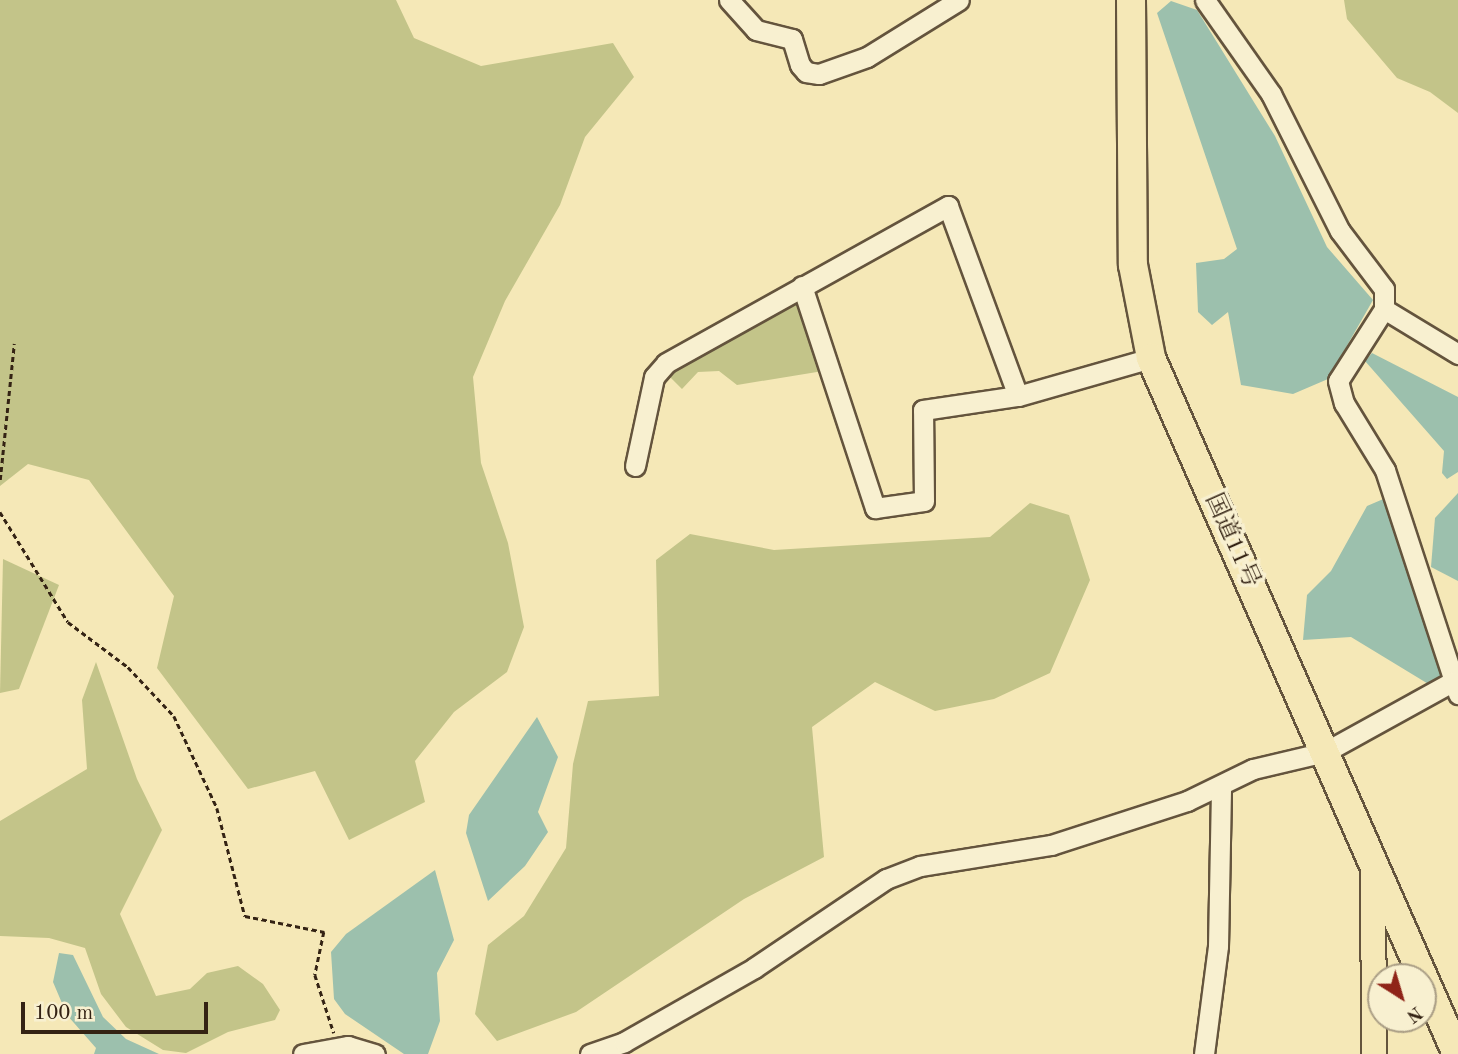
<!DOCTYPE html>
<meta charset="utf-8">
<style>
body{margin:0}
#map{position:relative;width:1458px;height:1054px;overflow:hidden;background:#f5e8b7;font-family:"Old Standard TT","Noto Serif JP",serif}
div>[style]{position:absolute}
.green>*{inset:0;background:#c3c489}
.water>*{inset:0;background:#9cc0ad}
.path>*{height:2.5px;margin-top:-1.25px;transform-origin:0;background:repeating-linear-gradient(90deg,#342314 0 5px,transparent 0 8.5px)}
.roads{filter:drop-shadow(2px 0 #64543d) drop-shadow(-2px 0 #64543d) drop-shadow(0 2px #64543d) drop-shadow(0 -2px #64543d)}
.minor>*{height:19px;margin:-9.5px;padding:0 9.5px;transform-origin:9.5px;border-radius:9.5px;background:#f8f0d0}
.major>*{height:24px;margin:-12px;padding:0 12px;transform-origin:12px;border-radius:12px;background:#f5e8b7}
.highway>*{height:28px;margin:-14px;padding:0 14px;transform-origin:14px;border-radius:14px;background:#f5e8b7}
span{translate:-50% -50%;white-space:nowrap;text-align:center;line-height:1.15;-webkit-text-stroke:7px #f8f0d0;paint-order:stroke}
.street-label{font-size:24px;color:#342314}
.north{position:absolute;left:1367px;top:963px;width:70px;height:70px;box-sizing:border-box;background:#f8f0d0;border:2px solid #aa9e85;border-radius:50%;rotate:143deg;font-size:19px;font-weight:700;line-height:28px;text-align:center;color:#342314}
.north::after{content:'';display:block;margin:auto;width:24px;height:32px;background:#8f2418;clip-path:polygon(50% 0,100% 100%,50% 72%,0 100%)}
.scale{position:absolute;left:21px;top:1002px;width:187px;height:32px;box-sizing:border-box;border:4px solid #342314;border-top:0;padding-left:9px;font-size:21px;line-height:24px;white-space:nowrap;color:#342314;-webkit-text-stroke:5px #f8f0d0;paint-order:stroke}
</style>
<div id="map">
<div class="green">
<i style="clip-path:polygon(0 0,396px 0,414px 38px,481px 66px,613px 43px,634px 77px,585px 137px,560px 205px,505px 301px,473px 377px,481px 463px,508px 543px,524px 627px,507px 672px,454px 712px,415px 761px,425px 802px,349px 840px,315px 771px,248px 789px,157px 668px,174px 596px,89px 480px,28px 464px,0 486px)"></i>
<i style="clip-path:polygon(1344px 0,1458px 0,1458px 113px,1430px 92px,1397px 78px,1347px 19px)"></i>
<i style="clip-path:polygon(792px 299px,801px 305px,823px 371px,737px 385px,719px 371px,698px 372px,682px 389px,668px 375px)"></i>
<i style="clip-path:polygon(1030px 503px,1069px 515px,1090px 580px,1050px 673px,994px 699px,935px 711px,875px 682px,812px 727px,824px 857px,744px 899px,576px 1012px,497px 1041px,475px 1014px,488px 945px,524px 916px,566px 848px,573px 764px,588px 701px,659px 696px,656px 560px,690px 534px,774px 550px,990px 537px)"></i>
<i style="clip-path:polygon(3px 559px,59px 585px,19px 689px,0 693px)"></i>
<i style="clip-path:polygon(96px 662px,137px 779px,162px 830px,120px 914px,156px 996px,190px 989px,207px 973px,238px 966px,263px 984px,280px 1010px,275px 1020px,228px 1032px,186px 1053px,163px 1050px,126px 1027px,101px 994px,85px 948px,49px 938px,0 936px,0 821px,87px 769px,82px 700px)"></i>
</div>
<div class="water">
<i style="clip-path:polygon(1171px 1px,1197px 10px,1275px 136px,1327px 247px,1373px 300px,1328px 379px,1293px 394px,1241px 385px,1228px 312px,1212px 325px,1198px 312px,1196px 263px,1224px 259px,1237px 249px,1157px 13px)"></i>
<i style="clip-path:polygon(1372px 353px,1458px 397px,1458px 472px,1447px 479px,1442px 473px,1444px 451px,1365px 361px)"></i>
<i style="clip-path:polygon(1458px 493px,1458px 581px,1431px 567px,1435px 518px)"></i>
<i style="clip-path:polygon(1388px 497px,1444px 678px,1430px 685px,1351px 637px,1303px 640px,1307px 595px,1331px 571px,1367px 506px)"></i>
<i style="clip-path:polygon(537px 717px,558px 757px,538px 812px,548px 832px,525px 866px,488px 901px,466px 833px,469px 815px)"></i>
<i style="clip-path:polygon(435px 870px,454px 940px,437px 973px,440px 1021px,428px 1054px,404px 1054px,345px 1014px,334px 999px,331px 952px,346px 934px)"></i>
<i style="clip-path:polygon(59px 953px,73px 955px,103px 1017px,126px 1039px,159px 1054px,94px 1054px,96px 1048px,67px 1015px,53px 982px)"></i>
</div>
<div class="path">
<i style="left:0;top:480px;width:137px;rotate:-84.1deg"></i>
<i style="left:0;top:512px;width:129px;rotate:58.3deg"></i>
<i style="left:68px;top:622px;width:75px;rotate:36.9deg"></i>
<i style="left:128px;top:667px;width:67px;rotate:46.8deg"></i>
<i style="left:174px;top:716px;width:102px;rotate:64.9deg"></i>
<i style="left:217px;top:808px;width:112px;rotate:75.5deg"></i>
<i style="left:245px;top:916px;width:81px;rotate:11.4deg"></i>
<i style="left:324px;top:932px;width:44px;rotate:101.8deg"></i>
<i style="left:315px;top:975px;width:61px;rotate:71.9deg"></i>
</div>
<div class="roads">
<div class="minor">
<i style="left:729px;top:0;width:40px;rotate:48deg"></i>
<i style="left:756px;top:30px;width:37px;rotate:14deg"></i>
<i style="left:792px;top:39px;width:27px;rotate:73deg"></i>
<i style="left:800px;top:65px;width:9px;rotate:49deg"></i>
<i style="left:806px;top:72px;width:13px;rotate:9deg"></i>
<i style="left:819px;top:74px;width:51px;rotate:-19.5deg"></i>
<i style="left:867px;top:57px;width:108px;rotate:-31.8deg"></i>
<i style="left:1205px;top:0;width:115px;rotate:54.9deg"></i>
<i style="left:1271px;top:94px;width:153px;rotate:63.3deg"></i>
<i style="left:1340px;top:231px;width:73px;rotate:52.8deg"></i>
<i style="left:1384px;top:289px;width:20px;rotate:90deg"></i>
<i style="left:1384px;top:309px;width:85px;rotate:122.6deg"></i>
<i style="left:1338px;top:381px;width:23px;rotate:75deg"></i>
<i style="left:1344px;top:403px;width:79px;rotate:58.5deg"></i>
<i style="left:1385px;top:470px;width:236px;rotate:71.9deg"></i>
<i style="left:802px;top:286px;width:234px;rotate:71.8deg"></i>
<i style="left:875px;top:508px;width:49px;rotate:-8.1deg"></i>
<i style="left:924px;top:501px;width:91px;rotate:-90.6deg"></i>
<i style="left:923px;top:410px;width:96px;rotate:-8.4deg"></i>
<i style="left:1018px;top:396px;width:138px;rotate:-15.9deg"></i>
<i style="left:1384px;top:309px;width:87px;rotate:31.3deg"></i>
<i style="left:635px;top:466px;width:91px;rotate:-77.9deg"></i>
<i style="left:654px;top:377px;width:18px;rotate:-49deg"></i>
<i style="left:666px;top:363px;width:323px;rotate:-29.1deg"></i>
<i style="left:948px;top:206px;width:202px;rotate:69.8deg"></i>
<i style="left:303px;top:1054px;width:46px;rotate:-10.1deg"></i>
<i style="left:348px;top:1046px;width:28px;rotate:17deg"></i>
<i style="left:590px;top:1054px;width:36px;rotate:-19deg"></i>
<i style="left:624px;top:1042px;width:150px;rotate:-29.6deg"></i>
<i style="left:754px;top:968px;width:159px;rotate:-34deg"></i>
<i style="left:886px;top:879px;width:36px;rotate:-21deg"></i>
<i style="left:920px;top:866px;width:133px;rotate:-9.1deg"></i>
<i style="left:1051px;top:845px;width:143px;rotate:-17.9deg"></i>
<i style="left:1187px;top:801px;width:73px;rotate:-25.9deg"></i>
<i style="left:1253px;top:769px;width:74px;rotate:-13.3deg"></i>
<i style="left:1325px;top:752px;width:145px;rotate:-28.9deg"></i>
<i style="left:1204px;top:1054px;width:109px;rotate:-82.6deg"></i>
<i style="left:1218px;top:946px;width:157px;rotate:-88.9deg"></i>
</div>
<div class="major">
<i style="left:1373px;top:861px;width:193px;rotate:89.7deg"></i>
</div>
<div class="highway">
<i style="left:1131px;top:0;width:265px;rotate:89.6deg"></i>
<i style="left:1133px;top:265px;width:95px;rotate:79deg"></i>
<i style="left:1151px;top:358px;width:760px;rotate:66.27deg"></i>
</div>
</div>
<div class="street-label">
<span style="left:1231px;top:541px;rotate:66deg">国道11号</span>
</div>
<div class="north">N</div>
<div class="scale">100 m</div>
</div>
